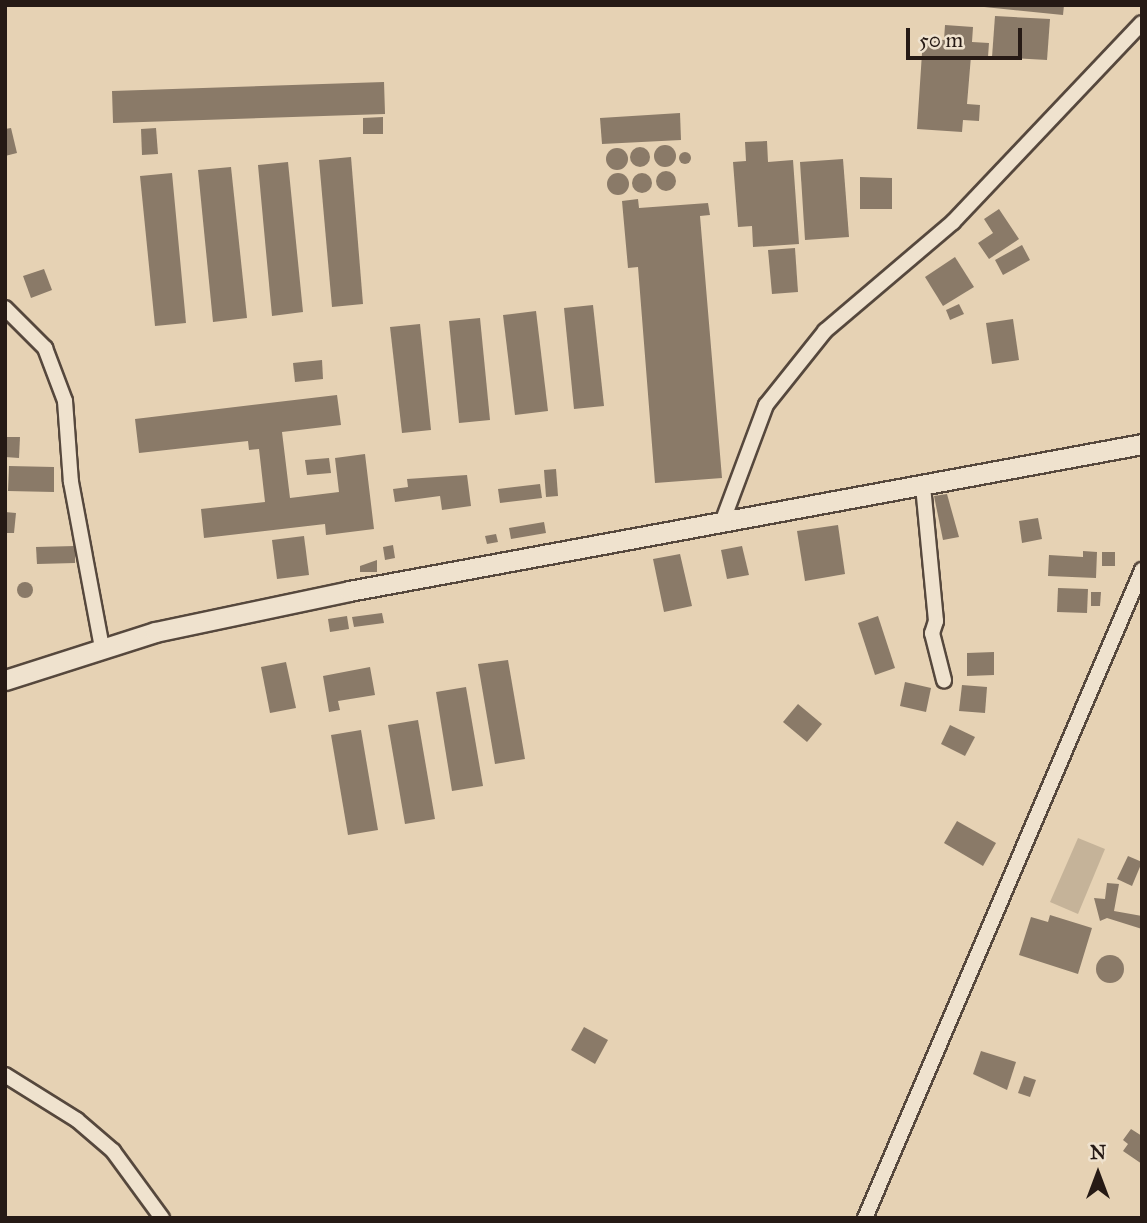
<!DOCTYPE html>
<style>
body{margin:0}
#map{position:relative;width:1147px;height:1223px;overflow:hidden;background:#e6d2b4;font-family:"IM FELL Great Primer",serif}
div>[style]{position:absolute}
.green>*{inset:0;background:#c5b399}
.building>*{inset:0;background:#8a7a68}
.round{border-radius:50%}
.roads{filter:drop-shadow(2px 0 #56483d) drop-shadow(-2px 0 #56483d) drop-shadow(0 2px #56483d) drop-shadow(0 -2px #56483d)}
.minor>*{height:14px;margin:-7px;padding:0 7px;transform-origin:7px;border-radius:7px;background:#efe2ce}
.secondary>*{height:19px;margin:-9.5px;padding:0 9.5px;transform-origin:9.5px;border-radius:9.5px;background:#efe2ce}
span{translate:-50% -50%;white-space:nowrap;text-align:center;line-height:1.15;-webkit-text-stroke:7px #efe2ce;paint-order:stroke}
.frame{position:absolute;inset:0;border:7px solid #261a15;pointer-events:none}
.north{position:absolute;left:1063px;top:1139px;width:70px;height:70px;-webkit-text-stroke:5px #efe2ce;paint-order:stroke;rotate:0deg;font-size:19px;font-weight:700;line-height:28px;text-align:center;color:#261a15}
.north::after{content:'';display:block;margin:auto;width:24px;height:32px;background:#261a15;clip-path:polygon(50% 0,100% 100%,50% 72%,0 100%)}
.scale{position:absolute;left:906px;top:28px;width:116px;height:32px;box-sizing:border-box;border:4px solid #261a15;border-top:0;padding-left:9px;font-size:21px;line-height:24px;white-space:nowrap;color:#261a15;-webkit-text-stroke:5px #efe2ce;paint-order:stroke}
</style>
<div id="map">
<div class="green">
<i style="clip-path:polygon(1078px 838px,1105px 849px,1078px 914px,1050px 902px)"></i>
</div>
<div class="building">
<i style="clip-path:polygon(965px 5px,1064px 5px,1063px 15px)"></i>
<i style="clip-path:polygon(995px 16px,1050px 19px,1047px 60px,992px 57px)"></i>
<i style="clip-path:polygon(945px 25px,973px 27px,972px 42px,989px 43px,988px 57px,971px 56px,967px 104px,980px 105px,979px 121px,963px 120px,962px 132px,917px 129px,923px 38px,944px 40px)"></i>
<i style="clip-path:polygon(384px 82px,385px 114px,113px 123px,112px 91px)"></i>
<i style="clip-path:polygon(680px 113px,681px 140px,602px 144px,600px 118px)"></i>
<i style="clip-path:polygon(383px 117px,383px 134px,363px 134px,363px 118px)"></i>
<i style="clip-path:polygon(11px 128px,17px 153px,5px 156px,5px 129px)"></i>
<i style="clip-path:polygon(156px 128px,158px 154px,142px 155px,141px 129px)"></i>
<i style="clip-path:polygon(767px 141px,768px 162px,793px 160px,799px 244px,753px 247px,752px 226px,738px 227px,733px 162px,746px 161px,745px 142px)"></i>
<i class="round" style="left:654px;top:145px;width:22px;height:22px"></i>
<i class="round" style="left:630px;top:147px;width:20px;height:20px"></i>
<i class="round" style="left:606px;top:148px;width:22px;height:22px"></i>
<i class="round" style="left:679px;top:152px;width:12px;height:12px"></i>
<i style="clip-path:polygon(351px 157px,363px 304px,332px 307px,319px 160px)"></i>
<i style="clip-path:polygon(843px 159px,849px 237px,805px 240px,800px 162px)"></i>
<i style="clip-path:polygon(288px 162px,303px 312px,272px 316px,258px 165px)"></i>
<i style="clip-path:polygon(231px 167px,247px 318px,213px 322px,198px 170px)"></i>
<i class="round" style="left:656px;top:171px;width:20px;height:20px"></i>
<i class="round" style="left:632px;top:173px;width:20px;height:20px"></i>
<i style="clip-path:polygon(172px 173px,186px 323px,155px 326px,140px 176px)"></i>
<i class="round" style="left:607px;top:173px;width:22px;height:22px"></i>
<i style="clip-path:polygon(860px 177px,892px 178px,892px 209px,860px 209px)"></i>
<i style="clip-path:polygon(638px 199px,639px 208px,708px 203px,710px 215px,700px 216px,722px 478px,655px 483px,638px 267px,628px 268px,622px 201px)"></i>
<i style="clip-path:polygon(999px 209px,1019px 239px,989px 259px,978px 243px,993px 233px,984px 219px)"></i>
<i style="clip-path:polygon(1022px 245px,1030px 260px,1003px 275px,995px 260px)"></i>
<i style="clip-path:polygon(795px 248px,798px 292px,772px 294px,768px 250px)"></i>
<i style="clip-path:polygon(955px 257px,974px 287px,943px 306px,925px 277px)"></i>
<i style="clip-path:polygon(44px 269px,52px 290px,31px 298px,23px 276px)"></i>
<i style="clip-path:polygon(959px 304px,964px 314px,950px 320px,946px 310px)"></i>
<i style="clip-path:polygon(593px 305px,604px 406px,574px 409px,564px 308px)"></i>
<i style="clip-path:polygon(536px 311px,548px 411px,515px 415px,503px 315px)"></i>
<i style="clip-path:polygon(480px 318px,490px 420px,459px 423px,449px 321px)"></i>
<i style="clip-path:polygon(1013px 319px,1019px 360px,992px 364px,986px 323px)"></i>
<i style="clip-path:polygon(420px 324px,431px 430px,402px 433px,390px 327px)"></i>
<i style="clip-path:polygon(322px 360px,323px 379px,295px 382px,293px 363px)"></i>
<i style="clip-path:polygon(337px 395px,341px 425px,282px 432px,290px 498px,339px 492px,335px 458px,365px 454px,374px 529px,326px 535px,325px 524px,204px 538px,201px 509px,265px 502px,259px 449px,249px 450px,248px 441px,139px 453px,135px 419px)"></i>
<i style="clip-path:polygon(5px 437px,20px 437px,19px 458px,5px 457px)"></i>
<i style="clip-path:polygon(329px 458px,331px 473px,307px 475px,305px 460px)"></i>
<i style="clip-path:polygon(9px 466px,54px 467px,54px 492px,8px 491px)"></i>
<i style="clip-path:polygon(556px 469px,558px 496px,546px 497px,544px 470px)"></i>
<i style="clip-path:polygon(467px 475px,471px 506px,442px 510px,440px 496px,395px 502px,393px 489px,408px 487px,407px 479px)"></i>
<i style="clip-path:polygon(540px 484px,542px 498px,500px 503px,498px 489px)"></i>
<i style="clip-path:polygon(947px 494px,959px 537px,943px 540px,934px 496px)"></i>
<i style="clip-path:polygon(5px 512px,16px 513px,14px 533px,5px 533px)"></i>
<i style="clip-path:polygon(1038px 518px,1042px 539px,1022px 543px,1019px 521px)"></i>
<i style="clip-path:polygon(544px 522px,546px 533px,511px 539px,509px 528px)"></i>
<i style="clip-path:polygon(838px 525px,845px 574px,805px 581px,797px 531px)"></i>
<i style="clip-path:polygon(496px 534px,498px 542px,487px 544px,485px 536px)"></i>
<i style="clip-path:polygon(304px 536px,309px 575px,277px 579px,272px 540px)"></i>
<i style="clip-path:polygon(393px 545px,395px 558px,385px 560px,383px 547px)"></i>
<i style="clip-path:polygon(75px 546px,75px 563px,37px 564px,36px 547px)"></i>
<i style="clip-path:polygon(742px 546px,749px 575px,727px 579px,721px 550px)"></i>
<i style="clip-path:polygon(1083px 551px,1097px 552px,1096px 578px,1048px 576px,1049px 555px,1083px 557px)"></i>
<i style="clip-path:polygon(1102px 552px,1115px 552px,1115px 566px,1102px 566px)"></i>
<i style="clip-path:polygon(680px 554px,692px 606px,664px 612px,653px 559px)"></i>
<i style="clip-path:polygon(377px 560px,377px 572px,360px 572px,360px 566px)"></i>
<i class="round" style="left:17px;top:582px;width:16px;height:16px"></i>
<i style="clip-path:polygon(1058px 588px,1088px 589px,1087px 613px,1057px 612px)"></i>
<i style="clip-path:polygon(1091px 592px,1101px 592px,1100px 606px,1091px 606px)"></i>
<i style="clip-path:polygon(382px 613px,384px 623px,354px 627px,352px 617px)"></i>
<i style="clip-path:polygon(347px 616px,349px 629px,330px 632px,328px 619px)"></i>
<i style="clip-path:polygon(878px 616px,895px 668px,875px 675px,858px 623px)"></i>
<i style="clip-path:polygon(994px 652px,994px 675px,967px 676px,967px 653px)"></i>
<i style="clip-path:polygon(508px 660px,525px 759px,495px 764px,478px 664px)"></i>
<i style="clip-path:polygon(286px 662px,296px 708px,270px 713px,261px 667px)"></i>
<i style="clip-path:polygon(370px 667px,375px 695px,338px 701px,340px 710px,329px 712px,323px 676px)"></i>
<i style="clip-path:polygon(905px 682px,931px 688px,926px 712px,900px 706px)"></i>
<i style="clip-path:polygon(962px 685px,987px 687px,985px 713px,959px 711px)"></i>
<i style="clip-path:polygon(466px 687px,483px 786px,452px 791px,436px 692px)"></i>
<i style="clip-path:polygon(798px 704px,822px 724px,807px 742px,783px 722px)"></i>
<i style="clip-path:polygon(418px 720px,435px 819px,405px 824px,388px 725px)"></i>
<i style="clip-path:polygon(950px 725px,975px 737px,965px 756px,941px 744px)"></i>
<i style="clip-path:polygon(361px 730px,378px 830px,348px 835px,331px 735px)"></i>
<i style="clip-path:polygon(957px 821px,996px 843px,983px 866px,944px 843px)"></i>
<i style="clip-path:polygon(1128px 856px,1142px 862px,1132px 886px,1117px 879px)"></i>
<i style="clip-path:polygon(1107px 883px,1119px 884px,1114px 911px,1142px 916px,1142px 929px,1107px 918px,1100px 921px,1094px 898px,1105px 899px)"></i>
<i style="clip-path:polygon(1050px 915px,1092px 928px,1078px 974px,1019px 955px,1031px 917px,1048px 922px)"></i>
<i class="round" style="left:1096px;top:955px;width:28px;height:28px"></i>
<i style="clip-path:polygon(584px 1027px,608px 1040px,595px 1064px,571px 1050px)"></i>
<i style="clip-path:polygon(981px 1051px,1016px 1062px,1007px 1090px,973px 1074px)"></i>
<i style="clip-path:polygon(1024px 1076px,1036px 1080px,1030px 1097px,1018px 1093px)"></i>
<i style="clip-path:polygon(1131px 1129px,1142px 1136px,1142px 1164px,1123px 1151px,1128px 1144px,1123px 1140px)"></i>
</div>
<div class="roads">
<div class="minor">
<i style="left:5px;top:308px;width:57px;rotate:45deg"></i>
<i style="left:45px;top:348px;width:57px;rotate:69.3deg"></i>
<i style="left:65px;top:401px;width:81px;rotate:85.8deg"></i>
<i style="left:71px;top:482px;width:168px;rotate:79.4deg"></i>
<i style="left:923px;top:486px;width:136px;rotate:84.5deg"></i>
<i style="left:936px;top:621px;width:13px;rotate:108deg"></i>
<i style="left:932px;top:633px;width:49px;rotate:75.7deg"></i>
<i style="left:723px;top:520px;width:123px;rotate:-69.5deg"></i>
<i style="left:766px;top:405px;width:95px;rotate:-51.4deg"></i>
<i style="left:825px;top:331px;width:168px;rotate:-40.4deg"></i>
<i style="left:953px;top:222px;width:274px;rotate:-46.5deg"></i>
<i style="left:5px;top:1075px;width:85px;rotate:32deg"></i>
<i style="left:77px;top:1120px;width:48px;rotate:40.7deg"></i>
<i style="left:113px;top:1151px;width:83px;rotate:53.8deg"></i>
<i style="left:865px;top:1218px;width:705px;rotate:-66.85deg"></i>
</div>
<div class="secondary">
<i style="left:5px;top:680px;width:157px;rotate:-17.7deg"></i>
<i style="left:155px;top:632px;width:198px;rotate:-11.9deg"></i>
<i style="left:349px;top:591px;width:807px;rotate:-10.5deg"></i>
</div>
</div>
<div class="frame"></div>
<div class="north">N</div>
<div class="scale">50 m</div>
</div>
